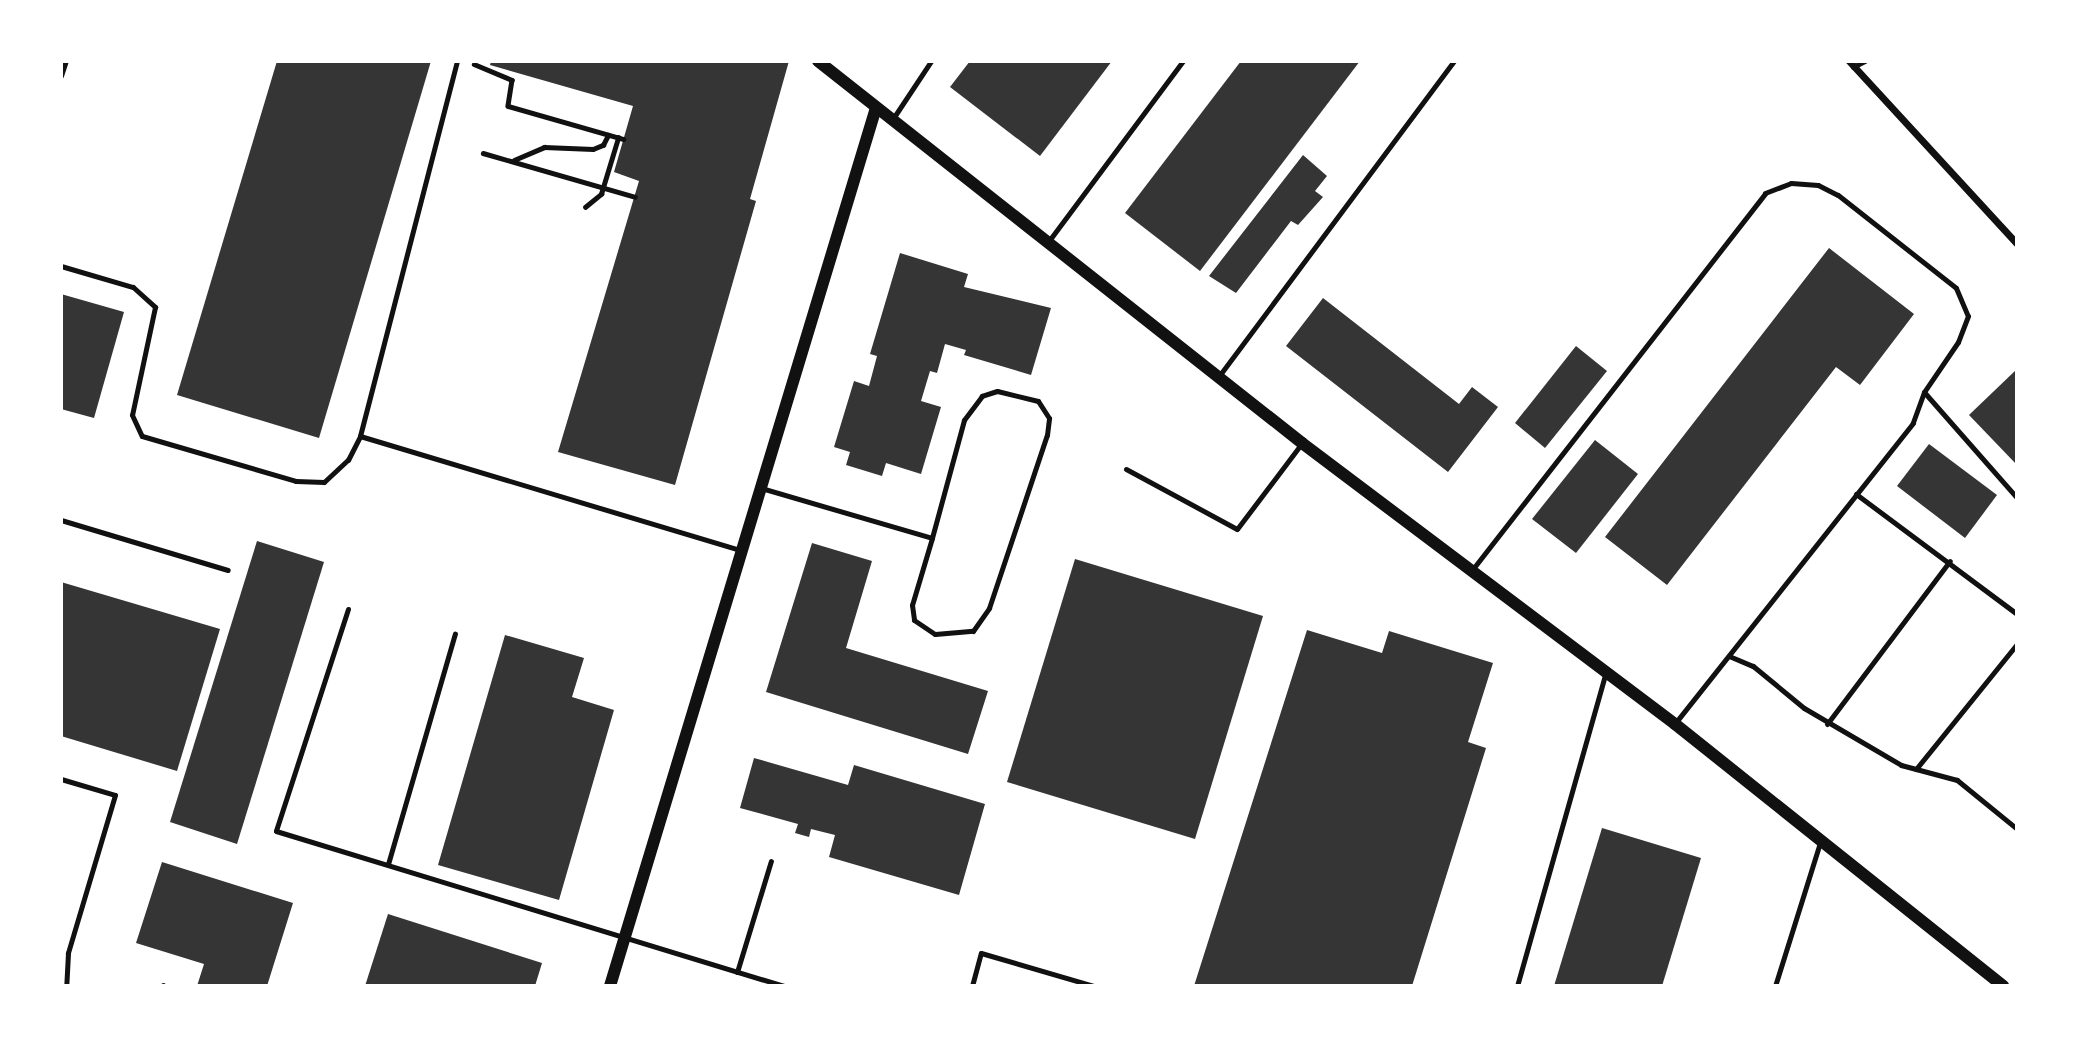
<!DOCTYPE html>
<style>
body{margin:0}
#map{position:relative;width:2078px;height:1047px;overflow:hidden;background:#fff;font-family:"Source Sans 3",sans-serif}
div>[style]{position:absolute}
.building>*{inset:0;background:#353535}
.path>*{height:4.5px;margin:-2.25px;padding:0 2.25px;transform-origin:2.25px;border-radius:2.25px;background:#111}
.service>*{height:5px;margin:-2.5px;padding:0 2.5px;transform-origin:2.5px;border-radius:2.5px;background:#111}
.minor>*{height:7px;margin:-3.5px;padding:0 3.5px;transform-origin:3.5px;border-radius:3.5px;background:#111}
.tertiary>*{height:12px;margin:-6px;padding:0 6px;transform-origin:6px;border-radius:6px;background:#111}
span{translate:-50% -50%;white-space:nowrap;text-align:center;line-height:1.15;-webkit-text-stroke:7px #fff;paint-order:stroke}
.frame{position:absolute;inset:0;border:63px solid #fff;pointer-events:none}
</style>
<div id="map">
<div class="building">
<i style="clip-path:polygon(277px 61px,431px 61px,319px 438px,177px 395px)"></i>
<i style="clip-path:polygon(491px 61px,789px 61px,750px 199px,756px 201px,675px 485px,558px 452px,639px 181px,614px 172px,633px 106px,490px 65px)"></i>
<i style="clip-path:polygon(970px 61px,1112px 61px,1040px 156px,950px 87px)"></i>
<i style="clip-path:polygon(1241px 61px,1360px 61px,1200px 271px,1125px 213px)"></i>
<i style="clip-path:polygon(1303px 155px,1327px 176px,1315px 191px,1323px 197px,1298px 225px,1291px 221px,1236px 293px,1209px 276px)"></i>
<i style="clip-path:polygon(1829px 248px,1914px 314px,1860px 385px,1836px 367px,1667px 585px,1605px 537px)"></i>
<i style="clip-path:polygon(900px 253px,968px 274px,964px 287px,1051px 308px,1031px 375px,964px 355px,966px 350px,945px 344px,937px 373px,930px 371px,921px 401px,941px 407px,921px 474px,886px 463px,882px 476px,846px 465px,850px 452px,834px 447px,854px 381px,869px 386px,877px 356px,870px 354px)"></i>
<i style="clip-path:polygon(61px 294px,124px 312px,94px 418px,61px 409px)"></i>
<i style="clip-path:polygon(1323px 298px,1459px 404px,1472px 387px,1498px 407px,1448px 472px,1286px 346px)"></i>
<i style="clip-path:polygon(1576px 346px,1607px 371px,1545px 448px,1515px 423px)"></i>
<i style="clip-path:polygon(2017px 369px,2017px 465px,1969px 415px)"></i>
<i style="clip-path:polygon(1595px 440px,1638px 474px,1576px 553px,1532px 519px)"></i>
<i style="clip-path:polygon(1929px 444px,1997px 495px,1965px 538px,1897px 486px)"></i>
<i style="clip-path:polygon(257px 541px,324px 562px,237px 844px,170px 822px)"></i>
<i style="clip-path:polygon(812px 543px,872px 561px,846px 648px,988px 691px,968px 754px,766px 692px)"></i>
<i style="clip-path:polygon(1075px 559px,1263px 616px,1195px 839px,1007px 782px)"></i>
<i style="clip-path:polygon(61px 582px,220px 629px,177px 771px,61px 736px)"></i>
<i style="clip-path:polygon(1307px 630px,1382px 653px,1389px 631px,1493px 663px,1468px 742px,1486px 748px,1412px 986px,1194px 986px)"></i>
<i style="clip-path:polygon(505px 635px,584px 658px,572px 697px,614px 710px,559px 900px,438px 865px)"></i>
<i style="clip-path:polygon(754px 758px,848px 785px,854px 765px,985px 804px,959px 895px,829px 857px,835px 835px,811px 829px,809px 837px,795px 833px,798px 824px,740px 808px)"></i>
<i style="clip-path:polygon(1602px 828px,1701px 858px,1662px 986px,1554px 986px)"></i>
<i style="clip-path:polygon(162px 862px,293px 903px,267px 986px,197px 986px,204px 964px,136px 943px)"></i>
<i style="clip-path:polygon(388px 914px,542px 963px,535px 986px,365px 986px)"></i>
</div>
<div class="path">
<i style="left:474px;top:64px;width:41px;rotate:22.8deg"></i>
<i style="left:512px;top:80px;width:26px;rotate:99deg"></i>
<i style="left:508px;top:106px;width:120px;rotate:16deg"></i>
<i style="left:61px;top:76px;width:16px;rotate:-72deg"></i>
<i style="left:483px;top:153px;width:158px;rotate:16.1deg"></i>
<i style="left:514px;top:160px;width:33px;rotate:-23deg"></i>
<i style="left:544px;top:147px;width:49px;rotate:2.3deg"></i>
<i style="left:593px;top:149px;width:11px;rotate:-22deg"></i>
<i style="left:603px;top:145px;width:11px;rotate:-63deg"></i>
<i style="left:585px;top:207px;width:21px;rotate:-39deg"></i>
<i style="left:601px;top:194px;width:59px;rotate:-73.1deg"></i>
</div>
<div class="service">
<i style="left:1853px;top:67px;width:13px;rotate:-27deg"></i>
<i style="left:892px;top:120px;width:71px;rotate:-56.5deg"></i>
<i style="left:1048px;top:242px;width:226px;rotate:-53.3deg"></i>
<i style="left:61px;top:266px;width:75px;rotate:16.3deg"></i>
<i style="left:133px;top:287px;width:30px;rotate:42deg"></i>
<i style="left:155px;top:307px;width:110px;rotate:102deg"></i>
<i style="left:132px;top:415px;width:23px;rotate:65deg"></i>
<i style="left:142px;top:436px;width:160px;rotate:16.3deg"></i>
<i style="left:296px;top:481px;width:28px;rotate:2deg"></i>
<i style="left:324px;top:482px;width:33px;rotate:-43deg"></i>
<i style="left:348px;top:460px;width:27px;rotate:-63deg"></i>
<i style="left:360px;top:436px;width:398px;rotate:16.7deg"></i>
<i style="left:1219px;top:376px;width:393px;rotate:-53.3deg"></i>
<i style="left:1924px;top:392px;width:141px;rotate:48.7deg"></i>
<i style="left:360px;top:436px;width:387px;rotate:-75.5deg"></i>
<i style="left:1126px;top:469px;width:126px;rotate:28.4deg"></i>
<i style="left:1237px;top:529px;width:108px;rotate:-52.9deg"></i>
<i style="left:761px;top:488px;width:178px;rotate:16.3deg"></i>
<i style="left:932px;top:538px;width:70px;rotate:106.6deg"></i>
<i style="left:912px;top:605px;width:15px;rotate:82deg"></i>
<i style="left:914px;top:620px;width:25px;rotate:34deg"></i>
<i style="left:935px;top:634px;width:38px;rotate:-5deg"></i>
<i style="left:973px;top:631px;width:28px;rotate:-55deg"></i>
<i style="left:989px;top:608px;width:182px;rotate:-71.5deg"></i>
<i style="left:1047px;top:435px;width:17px;rotate:-83deg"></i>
<i style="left:1049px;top:418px;width:20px;rotate:-123deg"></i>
<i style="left:1038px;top:401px;width:42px;rotate:-166.3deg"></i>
<i style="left:997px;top:391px;width:16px;rotate:162deg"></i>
<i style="left:982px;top:396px;width:30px;rotate:127deg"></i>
<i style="left:964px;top:420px;width:122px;rotate:105.2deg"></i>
<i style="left:1856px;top:494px;width:201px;rotate:36.7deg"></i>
<i style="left:61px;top:520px;width:174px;rotate:16.7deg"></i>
<i style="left:1472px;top:570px;width:477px;rotate:-52.1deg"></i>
<i style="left:1765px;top:193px;width:28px;rotate:-21deg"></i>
<i style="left:1791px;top:183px;width:27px;rotate:4deg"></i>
<i style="left:1818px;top:185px;width:22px;rotate:27deg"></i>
<i style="left:1838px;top:195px;width:150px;rotate:38.2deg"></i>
<i style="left:1956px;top:288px;width:30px;rotate:67deg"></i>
<i style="left:1968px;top:316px;width:28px;rotate:111deg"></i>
<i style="left:1958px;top:342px;width:60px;rotate:124.2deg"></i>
<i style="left:1924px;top:392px;width:33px;rotate:110deg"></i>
<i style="left:1913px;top:423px;width:382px;rotate:128.4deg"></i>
<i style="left:348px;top:609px;width:233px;rotate:108deg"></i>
<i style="left:276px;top:831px;width:531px;rotate:16.97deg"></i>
<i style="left:1729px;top:656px;width:26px;rotate:23deg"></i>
<i style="left:1753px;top:666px;width:66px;rotate:39.5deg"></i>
<i style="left:1804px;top:708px;width:113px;rotate:30.4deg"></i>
<i style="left:1901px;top:765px;width:58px;rotate:15deg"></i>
<i style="left:1957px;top:780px;width:77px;rotate:39.2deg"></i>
<i style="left:1827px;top:724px;width:204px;rotate:-53deg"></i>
<i style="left:1916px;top:769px;width:161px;rotate:-51.1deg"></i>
<i style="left:61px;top:779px;width:56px;rotate:16.5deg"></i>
<i style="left:115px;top:795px;width:165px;rotate:106.6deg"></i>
<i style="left:68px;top:953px;width:33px;rotate:93deg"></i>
<i style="left:388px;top:864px;width:240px;rotate:-73.8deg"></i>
<i style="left:737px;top:972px;width:116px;rotate:-73deg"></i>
<i style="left:163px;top:986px;width:1px;rotate:-90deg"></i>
<i style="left:870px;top:986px;width:15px"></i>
<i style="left:972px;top:986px;width:34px;rotate:-75deg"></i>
<i style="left:981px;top:953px;width:118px;rotate:16.3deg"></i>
<i style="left:1517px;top:986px;width:324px;rotate:-74.2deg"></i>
<i style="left:1775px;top:986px;width:151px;rotate:-72.6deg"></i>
</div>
<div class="minor">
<i style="left:1849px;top:61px;width:248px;rotate:47.4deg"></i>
</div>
<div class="tertiary">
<i style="left:818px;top:61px;width:617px;rotate:38.28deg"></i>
<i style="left:1302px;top:443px;width:467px;rotate:37deg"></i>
<i style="left:1675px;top:724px;width:420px;rotate:38.6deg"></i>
<i style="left:610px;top:986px;width:914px;rotate:-73.15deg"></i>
</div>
<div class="frame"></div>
</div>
